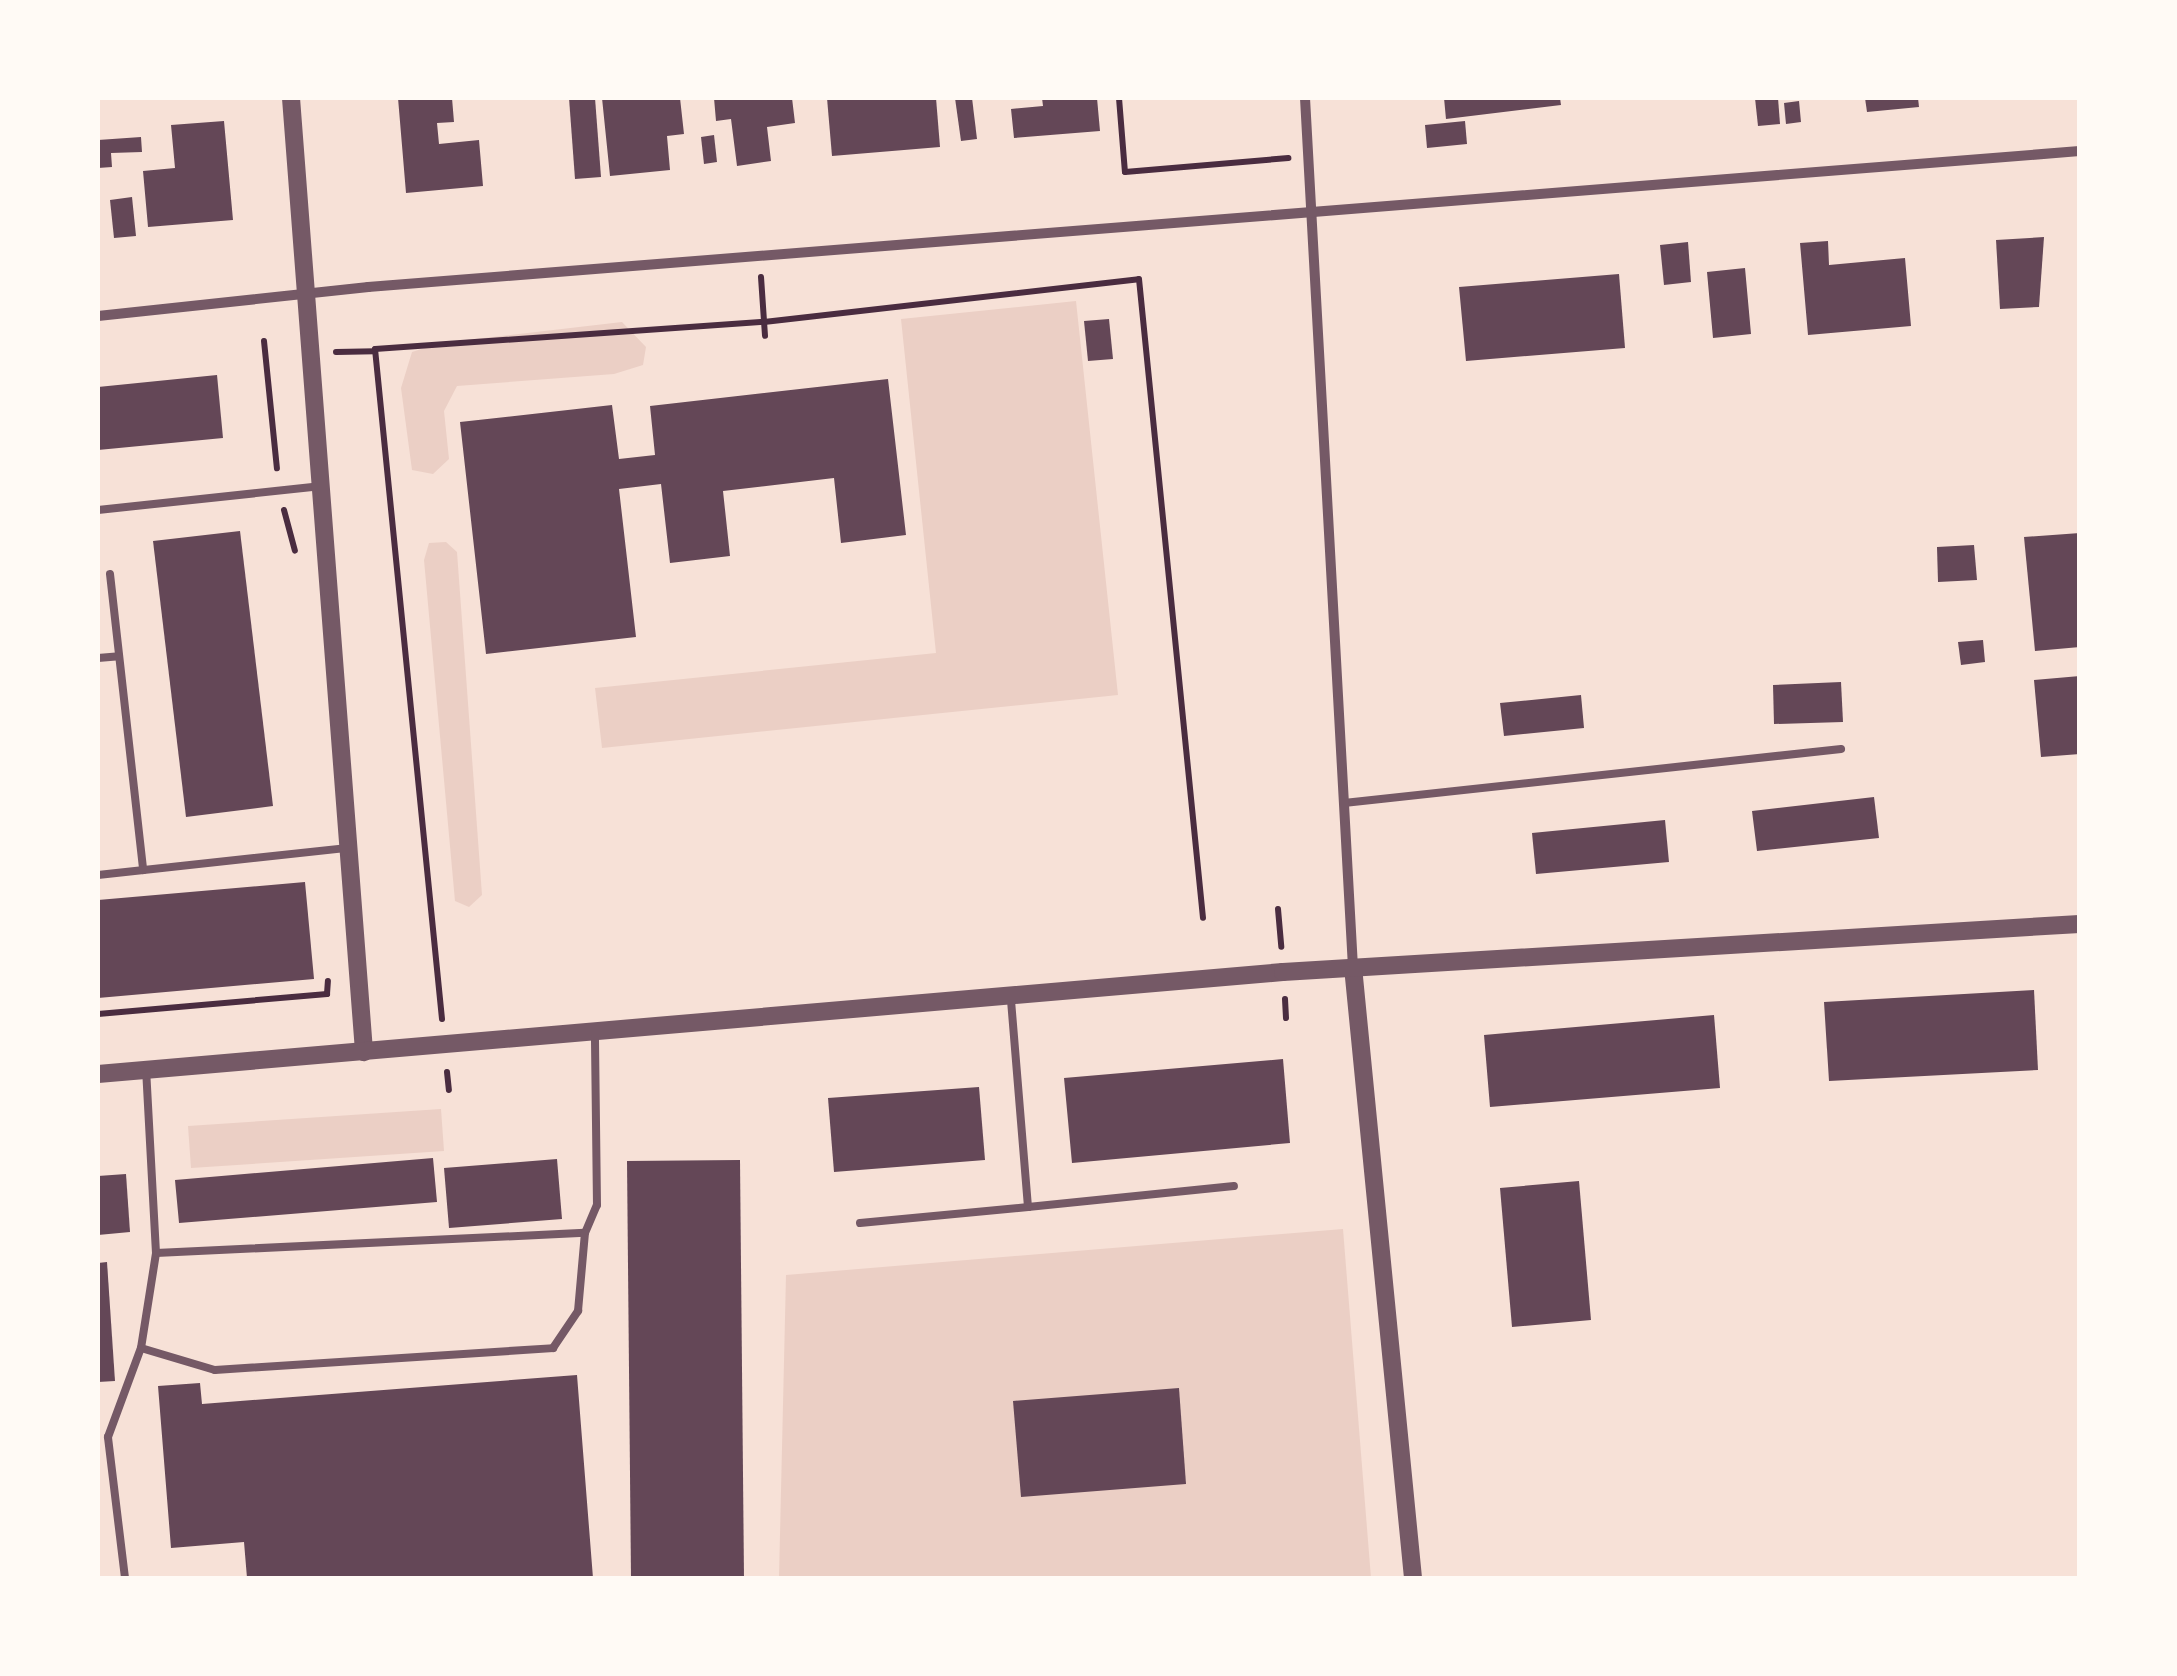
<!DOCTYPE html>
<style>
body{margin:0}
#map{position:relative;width:2177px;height:1676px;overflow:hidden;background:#f7e1d7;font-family:"Exo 2",sans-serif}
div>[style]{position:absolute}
.green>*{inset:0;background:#ebcfc5}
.building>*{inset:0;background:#644757}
.path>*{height:6px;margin:-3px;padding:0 3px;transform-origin:3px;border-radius:3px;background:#4a2c40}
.service>*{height:8px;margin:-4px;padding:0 4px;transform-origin:4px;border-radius:4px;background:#755966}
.minor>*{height:10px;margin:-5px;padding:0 5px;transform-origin:5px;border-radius:5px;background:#755966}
.tertiary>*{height:18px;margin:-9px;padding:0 9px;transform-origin:9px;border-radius:9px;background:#755966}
span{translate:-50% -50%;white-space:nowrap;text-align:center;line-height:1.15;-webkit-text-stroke:8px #fffaf5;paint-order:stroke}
.frame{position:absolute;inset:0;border:100px solid #fffaf5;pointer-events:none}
</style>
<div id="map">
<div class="green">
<i style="clip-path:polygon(1076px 301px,1118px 695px,602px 748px,595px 688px,936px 653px,901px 319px)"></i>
<i style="clip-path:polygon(622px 322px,646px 347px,643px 365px,614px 374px,457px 386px,444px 411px,449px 459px,433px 474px,412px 470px,401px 388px,412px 352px,440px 343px)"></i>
<i style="clip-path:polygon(446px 542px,457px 552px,482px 895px,469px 907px,455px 901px,424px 560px,429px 543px)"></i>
<i style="clip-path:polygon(441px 1109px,444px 1151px,191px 1168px,188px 1126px)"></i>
<i style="clip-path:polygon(1343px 1229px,1371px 1578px,779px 1578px,786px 1275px)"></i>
</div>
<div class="building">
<i style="clip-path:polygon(398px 98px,452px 98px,454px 122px,437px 123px,439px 144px,479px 140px,483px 186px,406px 193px)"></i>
<i style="clip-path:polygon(569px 98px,595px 98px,601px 177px,575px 179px)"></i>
<i style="clip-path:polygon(602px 98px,680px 98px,684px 134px,667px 136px,670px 170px,610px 176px)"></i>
<i style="clip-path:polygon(714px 98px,792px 98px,795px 123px,767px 127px,771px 161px,737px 166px,731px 119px,716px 121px)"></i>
<i style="clip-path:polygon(827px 98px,936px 98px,940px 147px,832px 156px)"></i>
<i style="clip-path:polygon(955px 98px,972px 98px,977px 139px,961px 141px)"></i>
<i style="clip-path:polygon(1042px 98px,1097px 98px,1100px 131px,1014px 138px,1011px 109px,1043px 106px)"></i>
<i style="clip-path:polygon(1444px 98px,1560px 98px,1561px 105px,1446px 119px)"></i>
<i style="clip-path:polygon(1755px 98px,1778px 98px,1780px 124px,1758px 126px)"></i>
<i style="clip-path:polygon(1865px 98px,1918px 98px,1919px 107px,1867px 112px)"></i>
<i style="clip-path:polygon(1799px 101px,1801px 122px,1786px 124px,1784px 103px)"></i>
<i style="clip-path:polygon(224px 121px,233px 220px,148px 227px,143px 171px,175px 168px,171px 125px)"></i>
<i style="clip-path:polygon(1465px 121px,1467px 144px,1427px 148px,1425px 125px)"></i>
<i style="clip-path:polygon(714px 135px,717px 162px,704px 164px,701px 137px)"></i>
<i style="clip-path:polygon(141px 137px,142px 152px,111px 153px,112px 167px,98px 168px,98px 140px)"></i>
<i style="clip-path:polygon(132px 197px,136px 236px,114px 238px,110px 200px)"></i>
<i style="clip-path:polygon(2044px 237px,2039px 307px,2000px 309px,1996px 240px)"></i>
<i style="clip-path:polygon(1828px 241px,1829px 265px,1905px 258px,1911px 326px,1808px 335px,1800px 243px)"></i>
<i style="clip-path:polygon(1688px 242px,1691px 282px,1664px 285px,1660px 245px)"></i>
<i style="clip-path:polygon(1745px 268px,1751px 334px,1713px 338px,1707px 272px)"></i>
<i style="clip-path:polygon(1619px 274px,1625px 348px,1466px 361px,1459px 287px)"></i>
<i style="clip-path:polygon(1109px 319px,1113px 359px,1088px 361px,1084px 321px)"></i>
<i style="clip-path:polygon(217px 375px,223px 438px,98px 450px,98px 387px)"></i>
<i style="clip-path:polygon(888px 379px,906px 535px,841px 543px,834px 478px,723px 491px,730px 556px,670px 563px,661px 484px,619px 489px,636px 637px,486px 654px,460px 422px,612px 405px,619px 459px,655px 455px,650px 406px)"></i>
<i style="clip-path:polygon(240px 531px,273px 806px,186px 817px,153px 541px)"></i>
<i style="clip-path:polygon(2080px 533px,2080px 647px,2035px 651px,2024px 537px)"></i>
<i style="clip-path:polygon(1974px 545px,1977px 580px,1938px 582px,1937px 547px)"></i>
<i style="clip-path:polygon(1983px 640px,1985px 662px,1961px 665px,1958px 642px)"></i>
<i style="clip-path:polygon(2080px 676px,2080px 754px,2041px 757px,2034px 680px)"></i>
<i style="clip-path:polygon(1841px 682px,1843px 722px,1774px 724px,1773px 685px)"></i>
<i style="clip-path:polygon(1581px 695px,1584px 728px,1504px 736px,1500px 703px)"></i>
<i style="clip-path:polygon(1874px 797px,1879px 838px,1757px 851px,1752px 811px)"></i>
<i style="clip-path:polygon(1665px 820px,1669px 862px,1536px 874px,1532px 833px)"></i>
<i style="clip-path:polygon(305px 882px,314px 979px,98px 998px,98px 900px)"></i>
<i style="clip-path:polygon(2034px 990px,2038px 1070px,1829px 1081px,1824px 1002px)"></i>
<i style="clip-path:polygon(1714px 1015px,1720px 1088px,1490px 1107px,1484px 1035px)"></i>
<i style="clip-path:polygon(1283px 1059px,1290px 1143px,1072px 1163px,1064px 1078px)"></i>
<i style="clip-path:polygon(979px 1087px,985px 1160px,834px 1172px,828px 1098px)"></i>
<i style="clip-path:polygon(433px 1158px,437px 1202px,179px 1223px,175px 1180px)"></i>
<i style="clip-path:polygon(557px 1159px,562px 1219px,449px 1228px,444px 1168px)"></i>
<i style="clip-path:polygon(740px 1160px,744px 1578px,631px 1578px,627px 1161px)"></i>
<i style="clip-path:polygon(126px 1174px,130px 1232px,98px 1235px,98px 1176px)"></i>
<i style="clip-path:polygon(1579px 1181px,1591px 1320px,1512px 1327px,1500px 1188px)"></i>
<i style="clip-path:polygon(107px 1262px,115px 1381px,98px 1382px,98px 1263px)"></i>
<i style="clip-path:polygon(577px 1375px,593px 1578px,247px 1578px,244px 1542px,171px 1548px,158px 1386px,200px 1383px,202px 1404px)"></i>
<i style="clip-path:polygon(1179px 1388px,1186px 1484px,1021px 1497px,1013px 1401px)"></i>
</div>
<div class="path">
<i style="left:1119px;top:98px;width:74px;rotate:85.4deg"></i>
<i style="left:1125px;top:172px;width:164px;rotate:-4.9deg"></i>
<i style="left:761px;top:277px;width:59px;rotate:86.1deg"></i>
<i style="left:264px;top:341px;width:128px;rotate:84.2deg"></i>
<i style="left:336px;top:352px;width:39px;rotate:-1deg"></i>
<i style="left:284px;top:510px;width:42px;rotate:75deg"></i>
<i style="left:1278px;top:909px;width:38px;rotate:85deg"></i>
<i style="left:1285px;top:999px;width:19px;rotate:87deg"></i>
<i style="left:98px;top:1014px;width:230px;rotate:-5deg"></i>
<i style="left:327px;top:994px;width:13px;rotate:-86deg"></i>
<i style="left:442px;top:1019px;width:673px;rotate:-95.71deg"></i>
<i style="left:375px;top:349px;width:390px;rotate:-4deg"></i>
<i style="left:764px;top:322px;width:377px;rotate:-6.5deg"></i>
<i style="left:1139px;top:279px;width:642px;rotate:84.28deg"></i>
<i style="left:447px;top:1072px;width:18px;rotate:84deg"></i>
</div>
<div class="service">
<i style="left:98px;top:510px;width:225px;rotate:-6.1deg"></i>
<i style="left:110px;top:574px;width:298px;rotate:83.6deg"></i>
<i style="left:98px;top:658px;width:21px;rotate:-5deg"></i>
<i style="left:1344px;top:803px;width:500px;rotate:-6.2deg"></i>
<i style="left:98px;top:875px;width:249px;rotate:-6.2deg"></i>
<i style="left:1028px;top:1207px;width:207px;rotate:-5.8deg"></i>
<i style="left:860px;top:1223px;width:169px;rotate:-5.4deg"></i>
<i style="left:1028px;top:1207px;width:210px;rotate:-94.7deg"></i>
<i style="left:156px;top:1253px;width:429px;rotate:-2.7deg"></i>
<i style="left:585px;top:1233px;width:30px;rotate:-67deg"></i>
<i style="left:597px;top:1205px;width:171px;rotate:-90.7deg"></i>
<i style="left:141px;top:1348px;width:77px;rotate:16.6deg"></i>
<i style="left:215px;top:1370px;width:339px;rotate:-3.7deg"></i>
<i style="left:553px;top:1348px;width:45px;rotate:-56deg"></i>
<i style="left:578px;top:1311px;width:78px;rotate:-84.9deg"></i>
<i style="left:125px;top:1578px;width:142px;rotate:-96.9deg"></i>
<i style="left:108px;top:1437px;width:95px;rotate:-69.7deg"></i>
<i style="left:141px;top:1348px;width:96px;rotate:-81deg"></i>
<i style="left:156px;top:1253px;width:184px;rotate:-93.1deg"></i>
</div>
<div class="minor">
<i style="left:1305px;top:98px;width:870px;rotate:86.84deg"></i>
<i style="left:98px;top:316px;width:272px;rotate:-6.1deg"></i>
<i style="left:368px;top:287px;width:1717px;rotate:-4.54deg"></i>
</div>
<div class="tertiary">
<i style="left:291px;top:98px;width:957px;rotate:85.62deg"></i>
<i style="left:1353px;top:967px;width:614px;rotate:84.39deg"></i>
<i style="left:98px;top:1074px;width:1189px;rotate:-4.92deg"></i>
<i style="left:1283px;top:972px;width:798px;rotate:-3.45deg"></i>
</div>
<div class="frame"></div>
</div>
